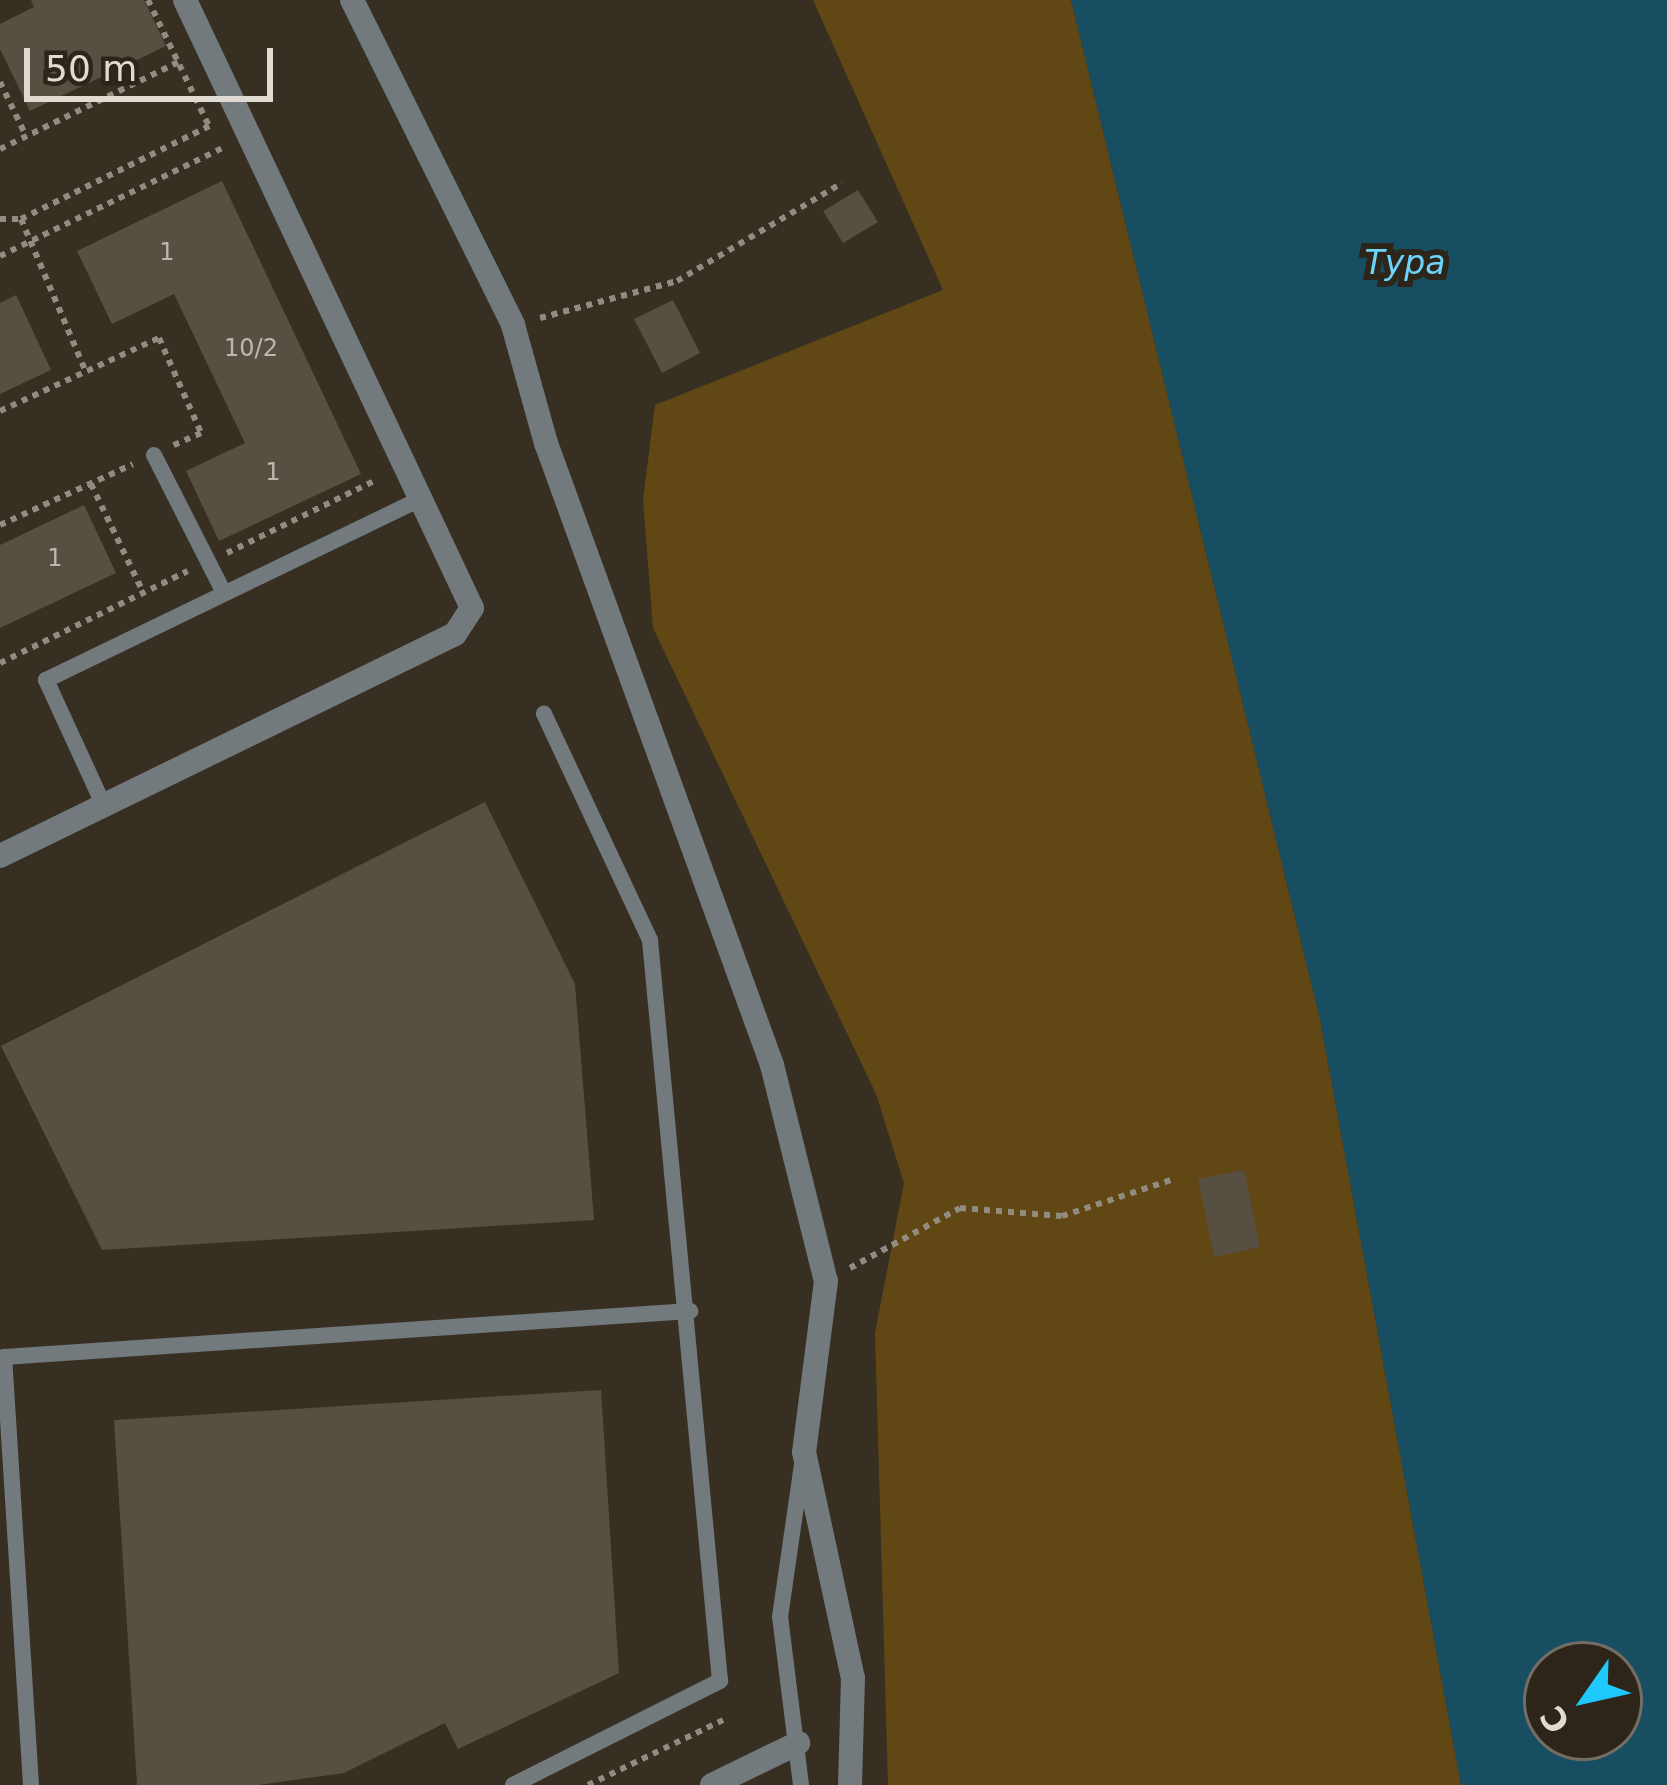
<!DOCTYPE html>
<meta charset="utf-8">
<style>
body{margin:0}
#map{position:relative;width:1667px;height:1785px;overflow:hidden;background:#372f22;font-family:"DejaVu Sans",sans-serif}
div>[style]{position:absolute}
.green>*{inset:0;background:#614714}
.water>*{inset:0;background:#184e62}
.building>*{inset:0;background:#574f41}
.path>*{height:6px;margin-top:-3px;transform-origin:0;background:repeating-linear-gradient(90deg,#918b80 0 6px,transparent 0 12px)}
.lane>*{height:16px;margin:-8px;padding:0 8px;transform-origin:8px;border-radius:8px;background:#727a7e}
.street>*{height:24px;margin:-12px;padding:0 12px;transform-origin:12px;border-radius:12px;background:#727a7e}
span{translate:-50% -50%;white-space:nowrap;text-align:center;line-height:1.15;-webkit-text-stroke:12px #2d2519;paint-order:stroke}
.number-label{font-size:24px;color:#bdb7ae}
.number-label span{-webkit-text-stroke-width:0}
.water-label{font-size:33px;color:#6cd3fa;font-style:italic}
.north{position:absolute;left:1523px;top:1641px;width:120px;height:120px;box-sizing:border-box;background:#2d2519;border:3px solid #746d63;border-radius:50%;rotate:236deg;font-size:33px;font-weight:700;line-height:48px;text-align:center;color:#dfdad2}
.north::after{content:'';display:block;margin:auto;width:42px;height:54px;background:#1fc9fd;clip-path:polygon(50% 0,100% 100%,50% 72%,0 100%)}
.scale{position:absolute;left:24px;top:48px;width:249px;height:54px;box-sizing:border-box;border:6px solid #dfdad2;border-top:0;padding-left:15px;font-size:36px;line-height:42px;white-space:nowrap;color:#dfdad2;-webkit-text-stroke:9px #2d2519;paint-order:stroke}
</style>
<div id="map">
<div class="green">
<i style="clip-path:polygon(813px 0,1071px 0,1320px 1019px,1461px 1785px,888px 1785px,875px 1333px,904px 1183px,876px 1094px,653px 628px,643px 500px,655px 405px,943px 290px)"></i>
</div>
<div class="water">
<i style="clip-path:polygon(evenodd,1071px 0,1667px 0,1667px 1785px,1461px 1785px,1320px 1019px,1071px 0,1547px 1665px,1619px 1665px,1619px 1737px,1547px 1737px,1547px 1665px)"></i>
</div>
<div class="building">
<i style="clip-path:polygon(31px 0,144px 0,166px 46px,30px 111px,0 49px,0 24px,34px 7px)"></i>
<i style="clip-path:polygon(222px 181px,361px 474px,219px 541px,186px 471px,245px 443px,174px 294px,112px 324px,77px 251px)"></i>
<i style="clip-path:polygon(858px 190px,878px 222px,843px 243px,823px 211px)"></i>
<i style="clip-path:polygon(16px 295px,51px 370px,0 394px,0 303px)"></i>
<i style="clip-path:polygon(673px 300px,700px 353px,662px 373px,634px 319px)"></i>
<i style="clip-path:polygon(84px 505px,116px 573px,0 628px,0 545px)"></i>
<i style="clip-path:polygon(485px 802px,575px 984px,594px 1220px,102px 1250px,1px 1046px)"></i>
<i style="clip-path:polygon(1244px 1170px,1260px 1247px,1214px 1257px,1198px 1179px)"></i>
<i style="clip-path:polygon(601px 1390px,619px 1673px,458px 1749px,445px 1723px,344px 1773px,258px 1785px,137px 1785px,114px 1420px)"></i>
</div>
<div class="path">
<i style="left:148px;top:0;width:140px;rotate:64.2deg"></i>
<i style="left:0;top:82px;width:60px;rotate:64.3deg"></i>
<i style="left:0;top:149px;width:198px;rotate:-26deg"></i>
<i style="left:0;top:219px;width:21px"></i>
<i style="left:21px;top:219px;width:210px;rotate:-26.3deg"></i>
<i style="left:21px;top:219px;width:164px;rotate:67deg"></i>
<i style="left:0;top:256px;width:247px;rotate:-25.9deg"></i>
<i style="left:540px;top:318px;width:142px;rotate:-15.1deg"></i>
<i style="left:677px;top:281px;width:192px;rotate:-30.7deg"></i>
<i style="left:0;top:411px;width:175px;rotate:-24.7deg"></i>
<i style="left:159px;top:338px;width:104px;rotate:66.1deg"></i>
<i style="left:201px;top:433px;width:32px;rotate:156deg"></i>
<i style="left:91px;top:484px;width:120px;rotate:64.3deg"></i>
<i style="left:0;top:525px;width:146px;rotate:-24.6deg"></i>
<i style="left:227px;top:553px;width:168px;rotate:-26.1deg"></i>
<i style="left:0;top:663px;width:209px;rotate:-26.1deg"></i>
<i style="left:850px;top:1268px;width:125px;rotate:-28.6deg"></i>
<i style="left:960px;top:1208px;width:102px;rotate:4.5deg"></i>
<i style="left:1062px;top:1216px;width:115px;rotate:-18.3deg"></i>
<i style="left:588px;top:1785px;width:152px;rotate:-25.7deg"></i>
</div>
<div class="lane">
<i style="left:154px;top:455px;width:155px;rotate:63.1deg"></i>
<i style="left:104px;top:806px;width:139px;rotate:-114.7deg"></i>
<i style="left:46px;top:680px;width:418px;rotate:-25.8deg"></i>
<i style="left:31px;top:1785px;width:429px;rotate:-93.6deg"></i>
<i style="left:4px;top:1357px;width:688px;rotate:-3.84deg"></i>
<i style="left:513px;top:1785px;width:232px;rotate:-26.7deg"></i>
<i style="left:720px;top:1681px;width:744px;rotate:-95.4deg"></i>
<i style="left:650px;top:940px;width:250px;rotate:-115.1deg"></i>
<i style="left:801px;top:1785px;width:169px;rotate:-97.1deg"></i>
<i style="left:780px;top:1617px;width:154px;rotate:-81.8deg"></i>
</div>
<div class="street">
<i style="left:352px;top:0;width:363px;rotate:63.6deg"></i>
<i style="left:513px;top:325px;width:123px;rotate:74.4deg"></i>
<i style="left:546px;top:443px;width:662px;rotate:70.03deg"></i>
<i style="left:772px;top:1065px;width:223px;rotate:76deg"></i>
<i style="left:826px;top:1281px;width:172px;rotate:97.3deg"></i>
<i style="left:804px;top:1452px;width:231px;rotate:77.8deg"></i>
<i style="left:853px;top:1678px;width:107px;rotate:91.6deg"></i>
<i style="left:0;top:856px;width:506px;rotate:-26.01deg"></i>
<i style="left:455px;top:634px;width:31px;rotate:-57deg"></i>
<i style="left:472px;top:608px;width:672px;rotate:-115.27deg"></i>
<i style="left:712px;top:1785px;width:96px;rotate:-26deg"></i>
</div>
<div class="number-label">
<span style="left:167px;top:253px">1</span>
<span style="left:251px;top:349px">10/2</span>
<span style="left:273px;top:473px">1</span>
<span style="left:55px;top:559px">1</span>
</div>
<div class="water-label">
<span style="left:1405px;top:263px">Тура</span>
</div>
<div class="north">С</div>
<div class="scale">50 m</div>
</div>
